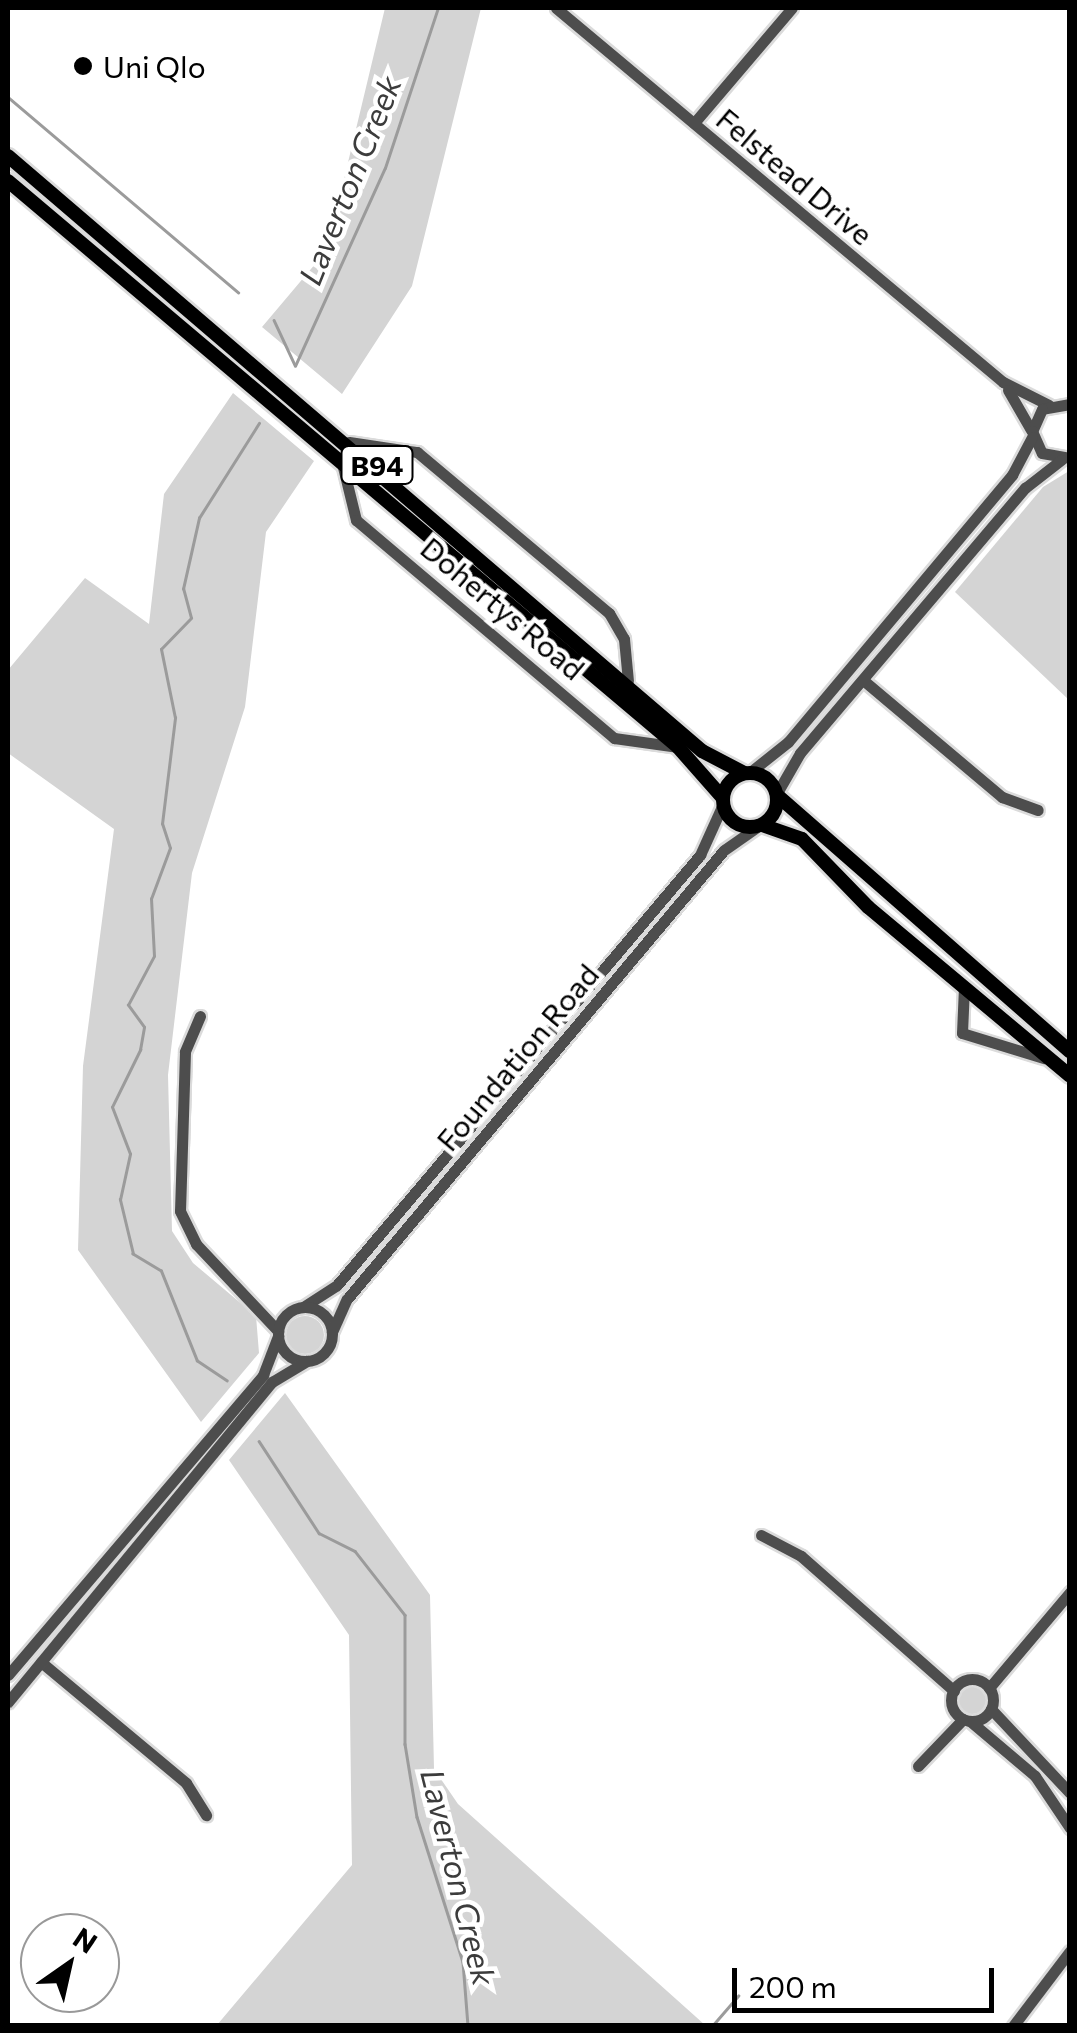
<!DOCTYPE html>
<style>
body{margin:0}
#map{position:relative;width:1077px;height:2033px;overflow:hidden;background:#fff;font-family:Commissioner,sans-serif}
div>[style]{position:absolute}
.green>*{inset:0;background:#d4d4d4}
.round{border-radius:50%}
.stream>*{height:2.5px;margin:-1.25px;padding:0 1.25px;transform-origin:1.25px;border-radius:1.25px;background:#9b9b9b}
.roads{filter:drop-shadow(2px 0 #dbdbdb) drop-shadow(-2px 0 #dbdbdb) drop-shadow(0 2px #dbdbdb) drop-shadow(0 -2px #dbdbdb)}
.minor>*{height:11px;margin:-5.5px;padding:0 5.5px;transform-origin:5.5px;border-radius:5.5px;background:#4d4d4d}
.minor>.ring{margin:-5.5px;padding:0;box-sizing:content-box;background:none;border:11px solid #4d4d4d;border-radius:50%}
.major>*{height:14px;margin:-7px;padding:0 7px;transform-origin:7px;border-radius:7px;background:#000}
.major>.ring{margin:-7px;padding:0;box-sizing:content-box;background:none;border:14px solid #000;border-radius:50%}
.dots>*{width:28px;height:28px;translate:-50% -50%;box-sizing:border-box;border:5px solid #fff;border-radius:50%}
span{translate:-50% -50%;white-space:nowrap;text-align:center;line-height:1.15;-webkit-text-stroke:9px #fff;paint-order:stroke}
.shield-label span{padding:2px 8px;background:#fff;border:2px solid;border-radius:8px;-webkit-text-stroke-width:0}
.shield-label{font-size:28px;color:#000;font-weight:700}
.poi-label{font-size:30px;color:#000}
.left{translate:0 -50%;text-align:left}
.street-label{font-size:30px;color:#000}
.water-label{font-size:32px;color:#3c3c3c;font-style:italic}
.frame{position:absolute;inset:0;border:10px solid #000;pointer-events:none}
.north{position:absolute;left:20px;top:1913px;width:100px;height:100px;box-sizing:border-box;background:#fff;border:2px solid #999;border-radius:50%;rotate:34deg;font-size:28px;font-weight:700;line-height:40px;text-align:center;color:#000}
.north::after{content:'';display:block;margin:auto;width:35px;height:45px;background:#000;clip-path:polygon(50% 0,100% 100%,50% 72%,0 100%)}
.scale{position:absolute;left:732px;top:1968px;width:262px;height:45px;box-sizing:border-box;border:5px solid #000;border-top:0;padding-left:12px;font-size:30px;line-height:35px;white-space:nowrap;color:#000;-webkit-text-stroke:8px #fff;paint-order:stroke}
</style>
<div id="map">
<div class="green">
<i style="clip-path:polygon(385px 8px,481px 8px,412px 286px,342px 394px,262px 327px,327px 250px)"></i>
<i style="clip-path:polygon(233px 393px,314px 461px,266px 532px,245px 707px,192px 873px,168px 1075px,172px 1231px,193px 1263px,256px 1316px,259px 1353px,201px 1422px,78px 1250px,83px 1066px,114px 829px,8px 753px,8px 670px,85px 578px,149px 624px,164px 494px)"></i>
<i style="clip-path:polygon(1069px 471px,1070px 471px,1069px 700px,955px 592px,1043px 487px)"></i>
<i class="round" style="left:286px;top:1316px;width:38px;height:38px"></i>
<i style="clip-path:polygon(285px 1393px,430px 1595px,434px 1769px,458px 1804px,705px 2025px,217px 2025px,352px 1865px,349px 1635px,229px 1460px)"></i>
<i class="round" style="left:958px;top:1686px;width:28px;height:28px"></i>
</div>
<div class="stream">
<i style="left:8px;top:97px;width:302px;rotate:40.3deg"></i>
<i style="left:274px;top:320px;width:50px;rotate:65deg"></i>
<i style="left:295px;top:366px;width:217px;rotate:-65.6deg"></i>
<i style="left:385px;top:168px;width:169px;rotate:-71.7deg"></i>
<i style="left:227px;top:1381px;width:36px;rotate:-146deg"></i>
<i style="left:197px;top:1361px;width:97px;rotate:-111.8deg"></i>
<i style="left:161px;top:1271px;width:33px;rotate:-149deg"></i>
<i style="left:133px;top:1254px;width:56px;rotate:-103.5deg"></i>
<i style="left:120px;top:1200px;width:47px;rotate:-77.7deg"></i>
<i style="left:130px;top:1154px;width:50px;rotate:-111deg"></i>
<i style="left:112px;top:1107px;width:64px;rotate:-63.8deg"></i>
<i style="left:140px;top:1050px;width:23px;rotate:-80deg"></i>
<i style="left:144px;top:1027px;width:27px;rotate:-126deg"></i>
<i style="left:128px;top:1005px;width:55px;rotate:-62deg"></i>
<i style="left:154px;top:956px;width:57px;rotate:-93deg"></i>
<i style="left:151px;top:899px;width:54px;rotate:-69.6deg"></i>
<i style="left:170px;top:848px;width:25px;rotate:-108deg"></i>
<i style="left:162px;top:824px;width:107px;rotate:-83deg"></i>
<i style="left:175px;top:718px;width:70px;rotate:-101.5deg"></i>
<i style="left:161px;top:649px;width:43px;rotate:-45.9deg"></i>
<i style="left:191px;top:618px;width:30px;rotate:-105deg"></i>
<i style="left:183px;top:589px;width:73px;rotate:-77.3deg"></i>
<i style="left:199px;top:518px;width:112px;rotate:-57.7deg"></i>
<i style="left:259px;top:1441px;width:110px;rotate:56.9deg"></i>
<i style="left:319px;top:1533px;width:40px;rotate:26.6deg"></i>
<i style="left:355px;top:1551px;width:81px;rotate:52deg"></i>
<i style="left:405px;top:1615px;width:129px;rotate:90deg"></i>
<i style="left:405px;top:1744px;width:74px;rotate:80.7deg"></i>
<i style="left:417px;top:1817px;width:152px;rotate:72.4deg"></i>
<i style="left:463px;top:1962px;width:64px;rotate:85.5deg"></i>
<i style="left:712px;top:2026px;width:40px;rotate:-49deg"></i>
</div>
<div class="roads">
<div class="minor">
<i style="left:556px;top:8px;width:583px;rotate:39.92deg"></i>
<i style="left:1003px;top:382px;width:51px;rotate:26.6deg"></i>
<i style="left:694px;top:123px;width:151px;rotate:-49.6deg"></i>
<i style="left:1008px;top:390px;width:46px;rotate:60.1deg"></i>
<i style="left:1070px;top:404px;width:28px;rotate:170deg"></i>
<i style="left:1042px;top:409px;width:24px;rotate:114deg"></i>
<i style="left:1032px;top:431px;width:24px;rotate:66deg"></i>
<i style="left:1042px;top:453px;width:28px;rotate:10deg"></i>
<i style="left:349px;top:442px;width:69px;rotate:8.4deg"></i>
<i style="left:417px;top:452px;width:251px;rotate:40deg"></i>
<i style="left:609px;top:613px;width:30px;rotate:60deg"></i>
<i style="left:624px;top:639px;width:42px;rotate:84.6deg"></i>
<i style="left:341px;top:459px;width:63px;rotate:76.2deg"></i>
<i style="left:356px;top:520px;width:338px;rotate:40.2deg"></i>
<i style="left:614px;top:738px;width:65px;rotate:8deg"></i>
<i style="left:863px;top:680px;width:182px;rotate:40.1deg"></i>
<i style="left:1002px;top:797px;width:38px;rotate:20deg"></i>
<i style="left:749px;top:773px;width:50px;rotate:-38.5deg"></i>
<i style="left:788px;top:742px;width:349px;rotate:-50deg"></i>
<i style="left:1012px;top:475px;width:43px;rotate:-62.2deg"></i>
<i style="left:777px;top:793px;width:46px;rotate:-60.1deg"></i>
<i style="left:800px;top:753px;width:348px;rotate:-49.7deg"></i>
<i style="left:1025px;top:488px;width:46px;rotate:-37.9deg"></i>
<i style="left:964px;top:987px;width:46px;rotate:92.5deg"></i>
<i style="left:962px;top:1033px;width:86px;rotate:17deg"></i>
<i style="left:200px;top:1016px;width:39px;rotate:113deg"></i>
<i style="left:185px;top:1052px;width:159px;rotate:91.8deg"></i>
<i style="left:180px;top:1211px;width:37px;rotate:64deg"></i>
<i style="left:196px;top:1244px;width:120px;rotate:46.7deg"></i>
<i style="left:303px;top:1307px;width:40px;rotate:-32.9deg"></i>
<i style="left:337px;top:1285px;width:563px;rotate:-49.83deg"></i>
<i style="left:700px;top:855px;width:56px;rotate:-65.7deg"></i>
<i class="ring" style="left:278px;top:1307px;width:43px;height:43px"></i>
<i style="left:332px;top:1332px;width:36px;rotate:-66deg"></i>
<i style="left:347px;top:1299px;width:586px;rotate:-49.98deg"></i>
<i style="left:724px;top:850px;width:40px;rotate:-34.9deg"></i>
<i style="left:761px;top:1535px;width:45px;rotate:27.7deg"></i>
<i style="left:801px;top:1556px;width:204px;rotate:41.4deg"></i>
<i style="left:41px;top:1662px;width:189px;rotate:39.8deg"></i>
<i style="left:186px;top:1783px;width:38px;rotate:58deg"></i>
<i style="left:8px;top:1675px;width:394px;rotate:-49.6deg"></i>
<i style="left:263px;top:1375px;width:42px;rotate:-69deg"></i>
<i class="ring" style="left:951px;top:1679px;width:31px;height:31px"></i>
<i style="left:989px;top:1688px;width:126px;rotate:-49.8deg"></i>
<i style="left:8px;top:1702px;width:415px;rotate:-50.5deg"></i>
<i style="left:272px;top:1382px;width:41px;rotate:-31deg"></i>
<i style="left:991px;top:1709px;width:115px;rotate:46.8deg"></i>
<i style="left:970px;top:1721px;width:85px;rotate:40.2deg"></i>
<i style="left:1035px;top:1776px;width:63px;rotate:56.1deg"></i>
<i style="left:918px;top:1766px;width:65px;rotate:-46.2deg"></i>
<i style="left:1013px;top:2026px;width:94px;rotate:-52.8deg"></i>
</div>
<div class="major">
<i style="left:8px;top:156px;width:914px;rotate:40.61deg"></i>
<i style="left:702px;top:751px;width:47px;rotate:27.6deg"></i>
<i style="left:8px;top:181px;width:877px;rotate:40.19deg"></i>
<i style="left:678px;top:747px;width:68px;rotate:48.6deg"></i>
<i class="ring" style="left:723px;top:773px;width:40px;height:40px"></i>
<i style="left:778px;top:796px;width:388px;rotate:41.2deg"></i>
<i style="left:762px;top:825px;width:42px;rotate:19.3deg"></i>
<i style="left:802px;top:839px;width:95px;rotate:45.9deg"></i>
<i style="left:868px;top:907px;width:263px;rotate:39.9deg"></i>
</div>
</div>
<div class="dots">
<i style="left:83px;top:66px;background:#000"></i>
</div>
<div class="shield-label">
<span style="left:377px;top:465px">B94</span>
</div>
<div class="poi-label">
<span class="left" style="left:103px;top:66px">Uni Qlo</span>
</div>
<div class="street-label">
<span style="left:795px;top:176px;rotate:40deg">Felstead Drive</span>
<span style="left:503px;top:608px;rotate:40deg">Dohertys Road</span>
<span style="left:517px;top:1057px;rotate:-50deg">Foundation Road</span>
</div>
<div class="water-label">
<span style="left:349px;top:180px;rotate:-68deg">Laverton Creek</span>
<span style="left:459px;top:1877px;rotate:76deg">Laverton Creek</span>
</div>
<div class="frame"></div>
<div class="north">N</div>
<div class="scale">200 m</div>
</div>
